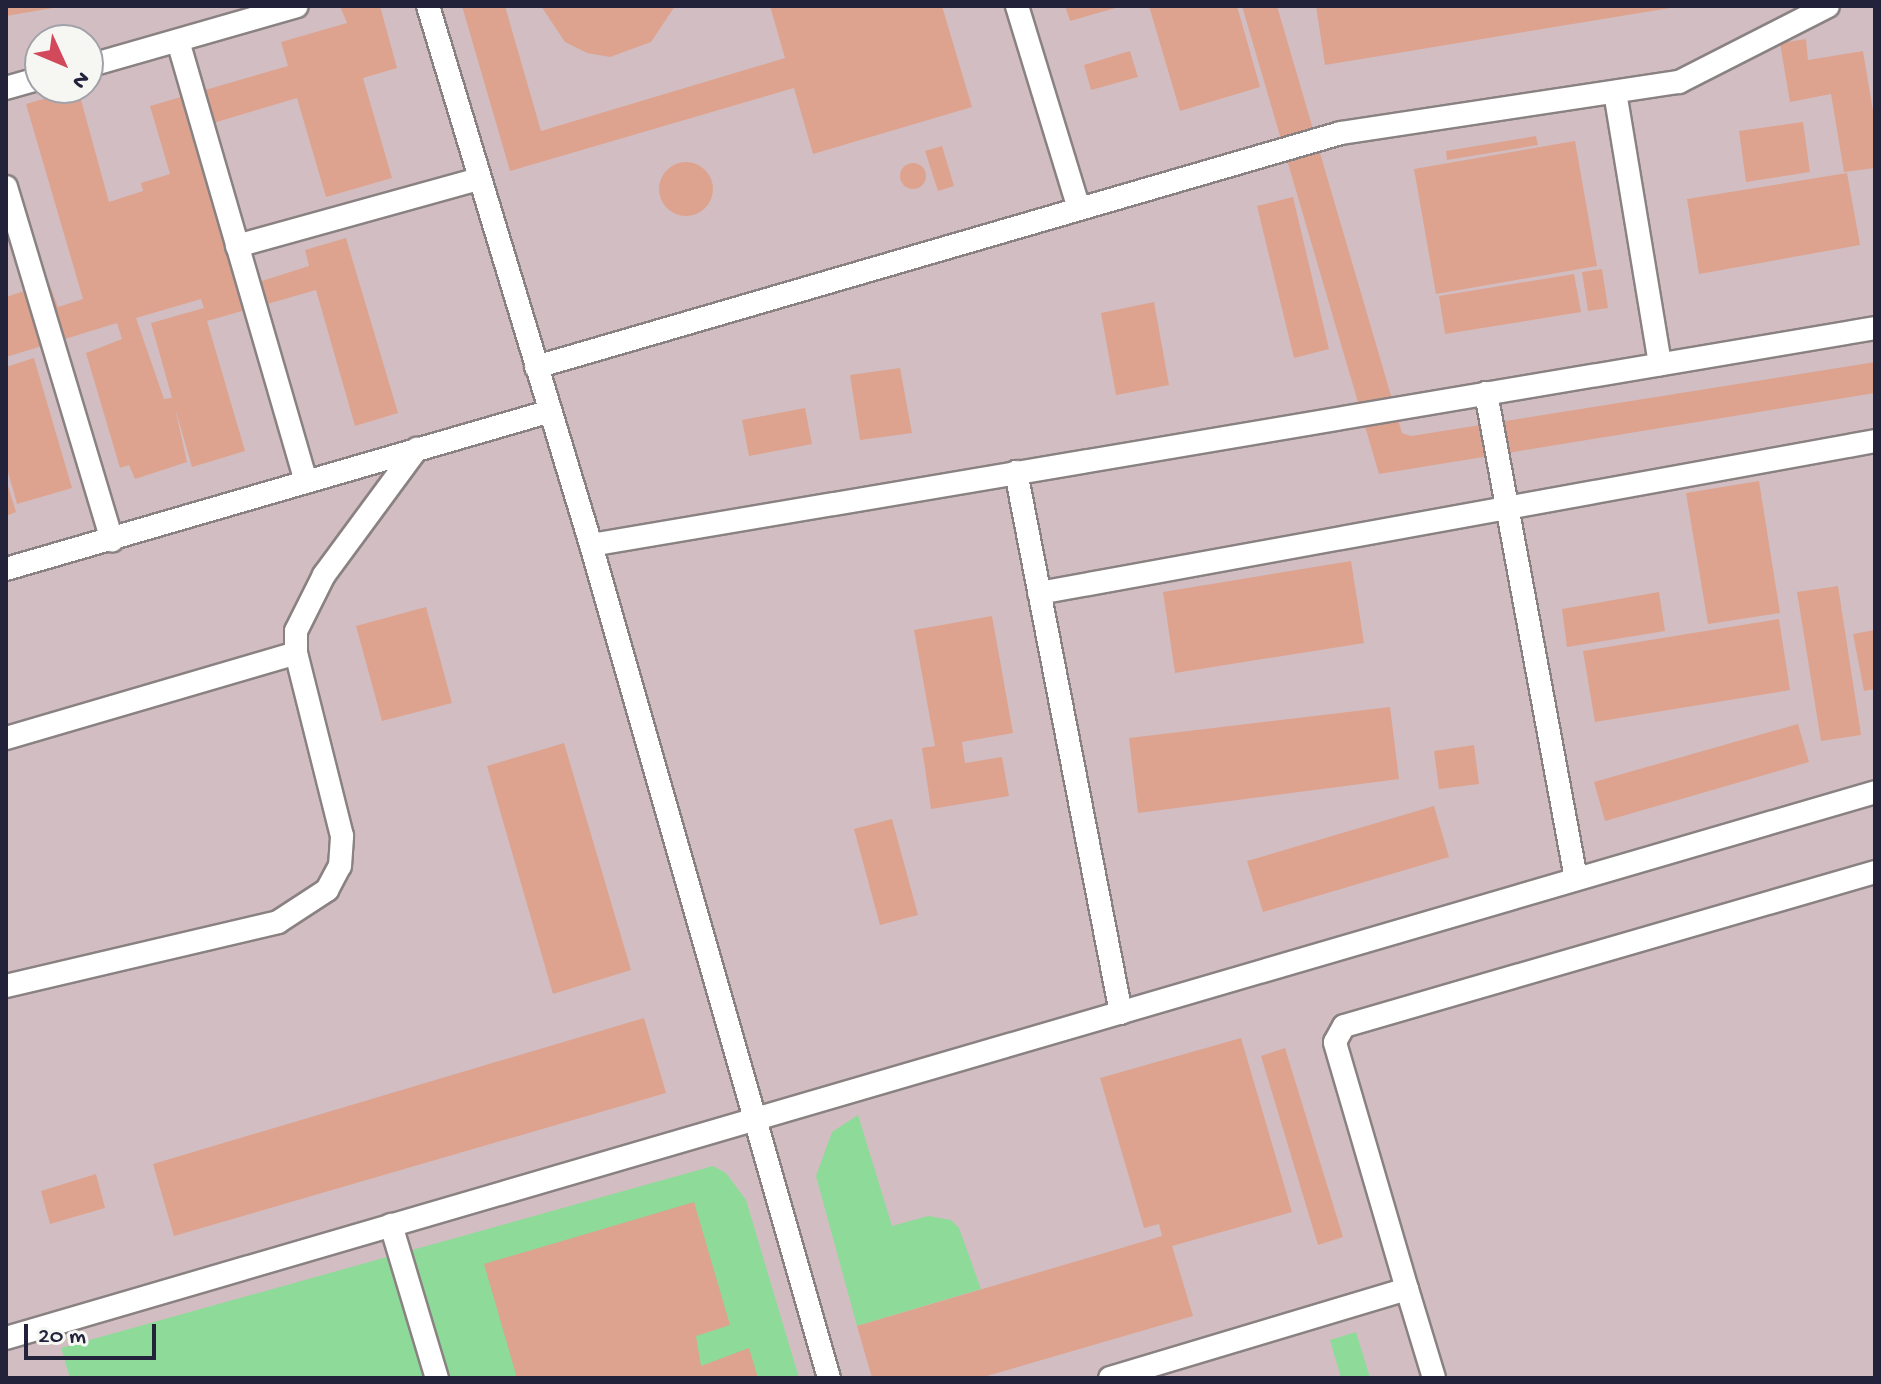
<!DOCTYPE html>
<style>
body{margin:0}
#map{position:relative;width:1881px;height:1384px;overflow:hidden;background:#f1e2c8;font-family:"Gochi Hand",sans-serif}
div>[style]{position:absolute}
.industrial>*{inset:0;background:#d2bec2}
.green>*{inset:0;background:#8eda98}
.building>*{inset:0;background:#dda38e}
.round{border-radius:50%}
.roads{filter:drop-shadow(2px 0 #8a8282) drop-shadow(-2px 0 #8a8282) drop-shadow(0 2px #8a8282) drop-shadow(0 -2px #8a8282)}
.service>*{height:22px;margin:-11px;padding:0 11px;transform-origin:11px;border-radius:11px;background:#fff}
span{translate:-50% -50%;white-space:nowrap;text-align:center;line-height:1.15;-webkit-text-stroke:7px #f6f6f2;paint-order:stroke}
.frame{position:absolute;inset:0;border:8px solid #22223b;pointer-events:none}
.north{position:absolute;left:24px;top:24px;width:80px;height:80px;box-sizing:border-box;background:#f6f6f2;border:2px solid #a1a1a9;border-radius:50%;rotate:134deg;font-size:22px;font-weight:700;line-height:32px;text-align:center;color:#22223b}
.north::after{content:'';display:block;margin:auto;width:28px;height:36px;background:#d1495b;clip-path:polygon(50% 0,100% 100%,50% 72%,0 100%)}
.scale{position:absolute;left:24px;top:1324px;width:132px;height:36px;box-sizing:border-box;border:4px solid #22223b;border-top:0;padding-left:10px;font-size:24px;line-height:28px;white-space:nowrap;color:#22223b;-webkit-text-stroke:6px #f6f6f2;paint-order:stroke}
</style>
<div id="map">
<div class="industrial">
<i style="clip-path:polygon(evenodd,6px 6px,1875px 6px,1875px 1378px,6px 1378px,6px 6px,40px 40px,88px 40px,88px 88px,40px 88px,40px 40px)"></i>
</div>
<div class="green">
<i style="clip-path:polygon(858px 1115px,892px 1226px,928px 1216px,951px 1220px,959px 1228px,981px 1289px,857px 1326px,816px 1176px,832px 1132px)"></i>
<i style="clip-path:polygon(713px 1166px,726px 1173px,746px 1200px,799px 1378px,70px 1378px,61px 1348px)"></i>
<i style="clip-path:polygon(1356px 1332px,1370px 1378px,1341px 1378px,1330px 1340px)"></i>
</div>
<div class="building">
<i style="clip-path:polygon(6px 6px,53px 6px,53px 8px,6px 16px)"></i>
<i style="clip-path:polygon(evenodd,340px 6px,380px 6px,397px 68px,363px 78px,392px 178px,326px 197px,297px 98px,190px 130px,240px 288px,309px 266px,305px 250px,346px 238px,398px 413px,355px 426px,316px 290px,207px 321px,245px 451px,192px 467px,175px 408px,187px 462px,135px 479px,129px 465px,120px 468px,86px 353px,122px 339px,117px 323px,6px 357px,6px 297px,49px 283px,58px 307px,83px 299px,26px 104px,78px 89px,109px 202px,143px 191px,141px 183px,170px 174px,150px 106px,288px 66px,281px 42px,347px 23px,340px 6px,201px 299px,204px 308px,151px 323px,172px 398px,164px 399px,136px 318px,201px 299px)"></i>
<i style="clip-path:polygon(462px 6px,505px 6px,541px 131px,785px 58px,770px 6px,942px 6px,972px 107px,813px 154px,794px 88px,510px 171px)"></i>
<i style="clip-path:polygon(541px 6px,675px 6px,651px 42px,610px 57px,587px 53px,565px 42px)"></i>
<i style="clip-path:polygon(1065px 6px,1119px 6px,1119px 7px,1070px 21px)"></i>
<i style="clip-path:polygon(1149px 6px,1237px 6px,1260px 87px,1180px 111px)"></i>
<i style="clip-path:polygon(1242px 6px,1277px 6px,1402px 433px,1411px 436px,1875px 362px,1875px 393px,1379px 474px)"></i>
<i style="clip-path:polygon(1316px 6px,1670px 6px,1670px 8px,1325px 65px)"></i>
<i style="clip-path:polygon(1806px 39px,1808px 60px,1863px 51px,1875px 123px,1875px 168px,1844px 172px,1831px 94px,1790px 102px,1780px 43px)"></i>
<i style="clip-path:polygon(1130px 51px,1138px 77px,1091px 90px,1084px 65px)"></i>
<i style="clip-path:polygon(1803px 122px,1810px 172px,1746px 182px,1739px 131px)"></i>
<i style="clip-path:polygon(1536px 136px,1538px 145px,1447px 160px,1446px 151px)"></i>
<i style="clip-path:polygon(1575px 141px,1597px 266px,1436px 294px,1414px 169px)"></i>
<i style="clip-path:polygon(942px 146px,954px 186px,938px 191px,925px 151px)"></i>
<i class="round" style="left:659px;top:162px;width:54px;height:54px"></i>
<i class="round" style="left:900px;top:163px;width:26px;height:26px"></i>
<i style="clip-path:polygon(1847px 173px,1860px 245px,1699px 274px,1687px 199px)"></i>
<i style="clip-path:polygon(1293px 197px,1329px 349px,1294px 358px,1257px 206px)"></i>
<i style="clip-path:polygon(1602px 269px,1608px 308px,1588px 311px,1582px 272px)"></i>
<i style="clip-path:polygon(1574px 274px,1581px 312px,1445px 334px,1439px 296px)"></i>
<i style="clip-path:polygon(1154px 302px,1169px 385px,1116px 395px,1101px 313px)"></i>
<i style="clip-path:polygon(34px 358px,72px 488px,17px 504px,6px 465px,6px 367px)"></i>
<i style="clip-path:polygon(900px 368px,912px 433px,860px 440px,850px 375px)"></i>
<i style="clip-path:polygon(805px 408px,812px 444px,749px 456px,742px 420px)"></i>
<i style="clip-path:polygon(1759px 481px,1780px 613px,1708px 624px,1686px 493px)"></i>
<i style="clip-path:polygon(7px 483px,16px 512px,6px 516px,6px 484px)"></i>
<i style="clip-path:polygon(1351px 561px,1364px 643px,1175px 673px,1163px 592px)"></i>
<i style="clip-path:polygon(1838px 586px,1861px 735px,1821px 741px,1797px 592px)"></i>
<i style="clip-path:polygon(1659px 592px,1665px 631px,1567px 647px,1562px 609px)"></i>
<i style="clip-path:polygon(426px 607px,452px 703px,382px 721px,356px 626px)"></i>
<i style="clip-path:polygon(992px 616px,1013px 733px,962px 742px,965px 763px,1002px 757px,1009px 796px,931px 809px,922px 748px,935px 746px,914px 630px)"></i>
<i style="clip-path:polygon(1779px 619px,1790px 690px,1595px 722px,1583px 651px)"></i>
<i style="clip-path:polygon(1875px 630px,1875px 689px,1864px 691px,1853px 634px)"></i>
<i style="clip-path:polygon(1390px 707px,1399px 779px,1138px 813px,1129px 738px)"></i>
<i style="clip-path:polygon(1798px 724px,1809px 762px,1605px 821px,1594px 782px)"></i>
<i style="clip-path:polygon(564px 743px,631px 970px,553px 994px,487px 766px)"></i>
<i style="clip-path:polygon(1474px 745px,1479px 784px,1439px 789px,1434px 751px)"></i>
<i style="clip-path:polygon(1434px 806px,1449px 857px,1263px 912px,1247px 861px)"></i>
<i style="clip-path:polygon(892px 819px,918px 915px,880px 925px,854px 829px)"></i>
<i style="clip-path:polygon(644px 1018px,666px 1093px,174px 1236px,153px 1164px)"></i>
<i style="clip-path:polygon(1241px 1038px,1292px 1212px,1172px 1246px,1193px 1316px,980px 1378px,872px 1378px,857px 1326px,1162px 1236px,1159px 1224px,1144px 1228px,1100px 1078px)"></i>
<i style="clip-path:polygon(1285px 1048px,1343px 1237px,1318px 1245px,1261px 1056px)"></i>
<i style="clip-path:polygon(96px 1174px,105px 1208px,50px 1224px,41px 1191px)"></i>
<i style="clip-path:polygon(694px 1202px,730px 1325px,696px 1336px,701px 1366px,749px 1348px,758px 1378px,517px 1378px,484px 1264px)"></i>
</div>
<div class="roads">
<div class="service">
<i style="left:428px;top:6px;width:563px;rotate:73.17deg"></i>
<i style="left:591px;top:545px;width:866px;rotate:74.05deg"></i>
<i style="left:1017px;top:6px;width:212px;rotate:73deg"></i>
<i style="left:178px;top:41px;width:459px;rotate:73.8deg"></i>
<i style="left:88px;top:66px;width:217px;rotate:-16deg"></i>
<i style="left:6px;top:88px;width:35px;rotate:-16deg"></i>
<i style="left:1615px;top:92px;width:276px;rotate:80.6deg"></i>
<i style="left:6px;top:187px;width:369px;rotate:73.3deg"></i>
<i style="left:237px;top:246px;width:250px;rotate:-15.5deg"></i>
<i style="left:536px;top:367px;width:838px;rotate:-16.21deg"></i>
<i style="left:1341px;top:133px;width:342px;rotate:-8.6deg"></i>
<i style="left:1679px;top:82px;width:167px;rotate:-27deg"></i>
<i style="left:1486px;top:393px;width:493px;rotate:79.5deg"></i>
<i style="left:1016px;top:472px;width:551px;rotate:79.02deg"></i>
<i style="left:591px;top:545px;width:1302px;rotate:-9.59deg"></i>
<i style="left:6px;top:569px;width:567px;rotate:-16.17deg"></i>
<i style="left:1039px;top:593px;width:850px;rotate:-10.3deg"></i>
<i style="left:6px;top:738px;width:302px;rotate:-16.3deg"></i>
<i style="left:6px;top:986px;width:279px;rotate:-13.2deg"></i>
<i style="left:278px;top:922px;width:59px;rotate:-33.1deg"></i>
<i style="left:327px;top:890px;width:27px;rotate:-62deg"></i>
<i style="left:340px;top:866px;width:30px;rotate:-86deg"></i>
<i style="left:342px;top:836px;width:189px;rotate:-104.1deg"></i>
<i style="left:296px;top:653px;width:22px;rotate:-90deg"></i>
<i style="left:296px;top:631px;width:63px;rotate:-63.4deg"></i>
<i style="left:324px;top:575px;width:157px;rotate:-53.6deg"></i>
<i style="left:391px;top:1225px;width:160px;rotate:73.3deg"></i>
<i style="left:1407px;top:1289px;width:257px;rotate:-106.3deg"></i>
<i style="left:1335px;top:1042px;width:18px;rotate:-61deg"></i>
<i style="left:1344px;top:1026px;width:553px;rotate:-16.17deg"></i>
<i style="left:6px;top:1338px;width:1947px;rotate:-16.28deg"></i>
<i style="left:1110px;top:1378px;width:310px;rotate:-16.7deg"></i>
<i style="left:1407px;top:1289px;width:93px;rotate:73.1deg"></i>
</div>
</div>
<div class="frame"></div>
<div class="north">N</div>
<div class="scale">20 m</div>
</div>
